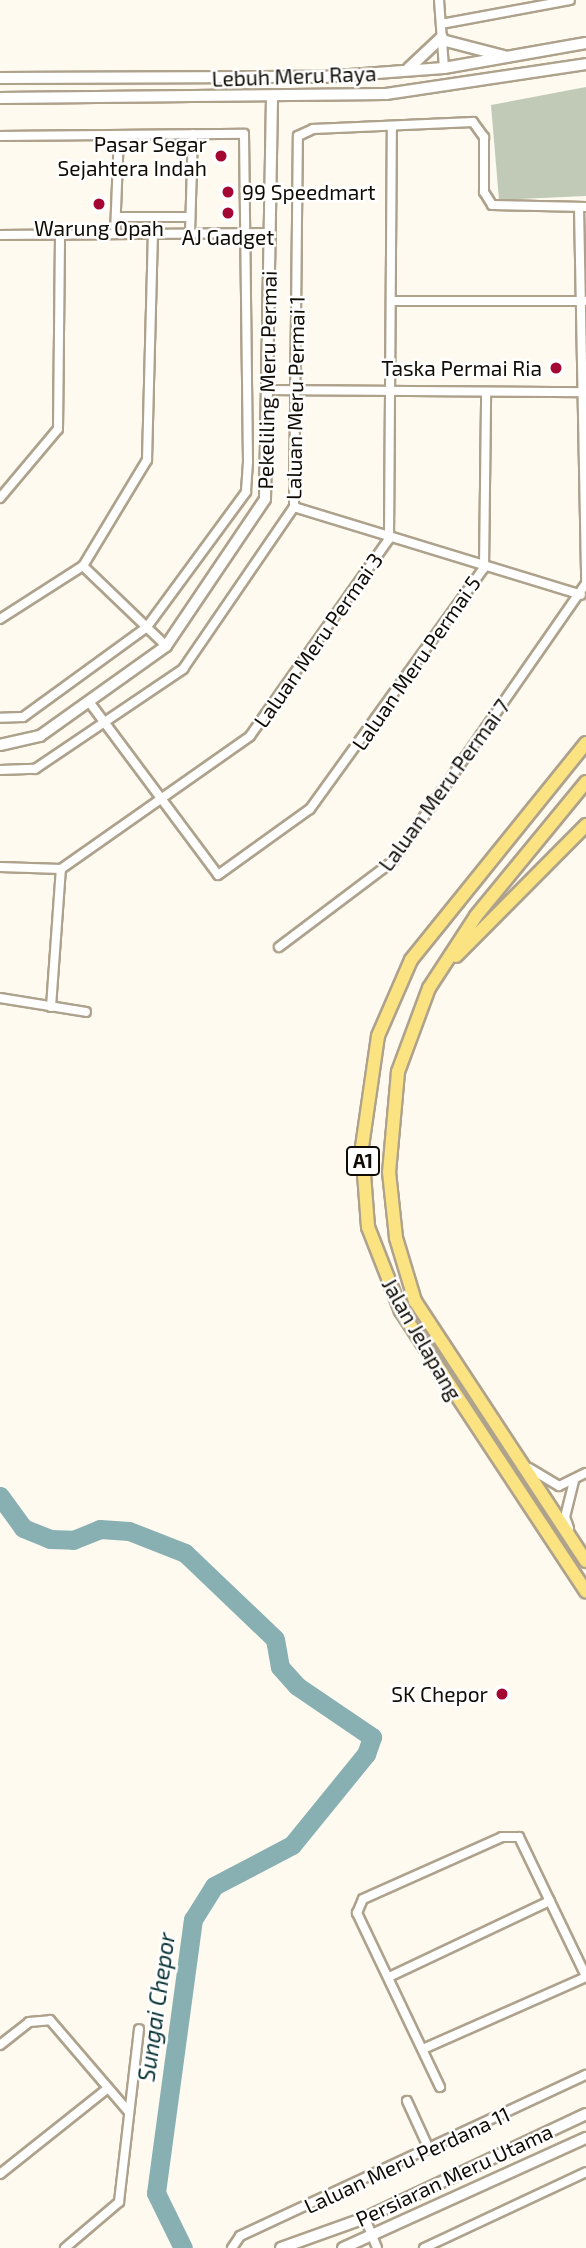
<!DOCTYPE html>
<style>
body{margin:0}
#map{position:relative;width:586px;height:2248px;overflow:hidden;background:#fffaf0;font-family:"Exo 2",sans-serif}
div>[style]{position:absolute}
.green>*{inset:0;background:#c1cab6}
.river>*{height:19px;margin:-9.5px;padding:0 9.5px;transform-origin:9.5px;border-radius:9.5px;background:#88b0b3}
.roads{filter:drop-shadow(2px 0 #aea28c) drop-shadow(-2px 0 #aea28c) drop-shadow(0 2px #aea28c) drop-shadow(0 -2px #aea28c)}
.street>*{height:8px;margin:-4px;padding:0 4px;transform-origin:4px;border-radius:4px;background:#fff}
.secondary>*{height:10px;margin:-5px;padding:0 5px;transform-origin:5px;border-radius:5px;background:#fff}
.primary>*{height:12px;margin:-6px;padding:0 6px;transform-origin:6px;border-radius:6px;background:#fbe382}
.dots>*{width:19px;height:19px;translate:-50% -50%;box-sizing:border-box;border:4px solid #fff;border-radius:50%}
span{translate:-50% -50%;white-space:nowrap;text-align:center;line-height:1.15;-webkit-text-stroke:5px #fff;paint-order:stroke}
.shield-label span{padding:2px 5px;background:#fff;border:2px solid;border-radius:5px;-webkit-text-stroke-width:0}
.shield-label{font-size:19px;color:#100c05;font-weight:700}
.street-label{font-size:21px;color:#100c05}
.poi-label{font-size:21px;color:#100c05}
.right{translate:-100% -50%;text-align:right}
.left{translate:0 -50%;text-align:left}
.water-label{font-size:23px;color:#093235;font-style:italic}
</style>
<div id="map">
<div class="green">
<i style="clip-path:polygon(586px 87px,586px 196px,499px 200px,491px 105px)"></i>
</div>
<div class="river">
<i style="left:0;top:1496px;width:39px;rotate:54deg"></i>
<i style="left:23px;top:1528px;width:29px;rotate:22deg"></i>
<i style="left:50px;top:1539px;width:23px;rotate:2deg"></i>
<i style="left:73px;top:1540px;width:29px;rotate:-22deg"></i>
<i style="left:100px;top:1529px;width:29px;rotate:4deg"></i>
<i style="left:129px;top:1531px;width:60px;rotate:21.4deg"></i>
<i style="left:185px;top:1553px;width:124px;rotate:43.7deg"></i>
<i style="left:275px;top:1639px;width:28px;rotate:80deg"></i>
<i style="left:280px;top:1667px;width:25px;rotate:48deg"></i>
<i style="left:297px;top:1686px;width:91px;rotate:34.2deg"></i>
<i style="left:372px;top:1737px;width:18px;rotate:109deg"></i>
<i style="left:366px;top:1754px;width:117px;rotate:129.1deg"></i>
<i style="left:292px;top:1845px;width:88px;rotate:152.3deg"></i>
<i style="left:214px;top:1886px;width:39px;rotate:122deg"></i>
<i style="left:193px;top:1919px;width:276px;rotate:97.7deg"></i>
<i style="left:156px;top:2193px;width:61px;rotate:63.9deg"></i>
</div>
<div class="roads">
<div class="street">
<i style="left:439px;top:0;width:68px;rotate:85.8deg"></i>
<i style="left:441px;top:24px;width:131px;rotate:-10.5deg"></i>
<i style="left:0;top:136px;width:244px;rotate:-0.5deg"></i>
<i style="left:244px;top:134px;width:328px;rotate:89.3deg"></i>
<i style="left:248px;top:462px;width:30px;rotate:94deg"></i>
<i style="left:246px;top:492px;width:167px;rotate:126.3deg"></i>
<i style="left:147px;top:627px;width:153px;rotate:144deg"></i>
<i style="left:23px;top:717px;width:23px;rotate:178deg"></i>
<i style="left:579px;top:207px;width:376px;rotate:88.9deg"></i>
<i style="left:116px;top:217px;width:74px"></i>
<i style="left:190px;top:233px;width:99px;rotate:-88.3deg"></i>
<i style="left:115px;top:234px;width:99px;rotate:-87.7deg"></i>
<i style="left:0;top:235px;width:269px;rotate:-0.4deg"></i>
<i style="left:392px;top:301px;width:194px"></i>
<i style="left:269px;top:390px;width:317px;rotate:0.4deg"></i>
<i style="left:0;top:498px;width:90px;rotate:-50deg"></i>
<i style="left:58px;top:429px;width:195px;rotate:-89.4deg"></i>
<i style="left:294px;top:507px;width:300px;rotate:17deg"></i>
<i style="left:83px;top:566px;width:115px;rotate:43.9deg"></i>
<i style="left:0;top:619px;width:98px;rotate:-32.6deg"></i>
<i style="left:83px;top:566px;width:124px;rotate:-58.9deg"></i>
<i style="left:147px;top:460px;width:226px;rotate:-88.5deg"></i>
<i style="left:90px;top:703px;width:214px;rotate:53.3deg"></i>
<i style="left:218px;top:875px;width:113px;rotate:-35.7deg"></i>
<i style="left:310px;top:809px;width:297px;rotate:-54.2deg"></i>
<i style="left:484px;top:568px;width:176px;rotate:-89.3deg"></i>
<i style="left:0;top:770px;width:35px;rotate:-2deg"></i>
<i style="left:35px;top:769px;width:179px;rotate:-34deg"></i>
<i style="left:183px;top:669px;width:196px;rotate:-55.6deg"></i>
<i style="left:294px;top:507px;width:371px;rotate:-89.4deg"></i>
<i style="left:298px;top:136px;width:17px;rotate:-25deg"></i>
<i style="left:313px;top:129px;width:160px;rotate:-2.5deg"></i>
<i style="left:473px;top:122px;width:19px;rotate:54deg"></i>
<i style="left:484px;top:137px;width:55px;rotate:90deg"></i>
<i style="left:484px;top:192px;width:15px;rotate:58deg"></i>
<i style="left:492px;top:205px;width:94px;rotate:1.2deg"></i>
<i style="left:0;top:867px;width:61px;rotate:1.9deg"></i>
<i style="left:61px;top:869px;width:231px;rotate:-35.1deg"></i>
<i style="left:250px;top:736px;width:241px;rotate:-54.8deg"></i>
<i style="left:389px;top:539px;width:412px;rotate:-89.6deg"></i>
<i style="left:279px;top:947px;width:143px;rotate:-37deg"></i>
<i style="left:393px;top:861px;width:338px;rotate:-55.2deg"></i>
<i style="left:0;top:998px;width:87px;rotate:9.2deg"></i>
<i style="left:51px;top:1007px;width:138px;rotate:-85.9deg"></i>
<i style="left:529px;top:1468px;width:35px;rotate:31deg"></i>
<i style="left:559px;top:1486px;width:30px;rotate:-26deg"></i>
<i style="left:569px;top:1528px;width:12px;rotate:-110deg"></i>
<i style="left:565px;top:1517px;width:37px;rotate:-76deg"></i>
<i style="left:389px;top:1977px;width:178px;rotate:-25.3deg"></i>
<i style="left:0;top:2045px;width:37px;rotate:-38deg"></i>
<i style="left:29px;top:2022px;width:21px;rotate:-5deg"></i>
<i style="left:50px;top:2020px;width:120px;rotate:49.4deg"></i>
<i style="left:423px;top:2049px;width:178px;rotate:-23.8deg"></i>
<i style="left:440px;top:2087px;width:193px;rotate:-115.5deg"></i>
<i style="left:357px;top:1913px;width:15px;rotate:-67deg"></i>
<i style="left:363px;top:1899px;width:152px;rotate:-24deg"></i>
<i style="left:502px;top:1837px;width:17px"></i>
<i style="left:519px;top:1837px;width:154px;rotate:64.3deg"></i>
<i style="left:407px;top:2101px;width:53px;rotate:65.4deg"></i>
<i style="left:0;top:2174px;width:138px;rotate:-38.5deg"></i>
<i style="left:365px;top:2218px;width:32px;rotate:68deg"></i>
<i style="left:65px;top:2248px;width:71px;rotate:-40.4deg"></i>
<i style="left:119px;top:2202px;width:174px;rotate:-83.4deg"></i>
<i style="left:232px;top:2248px;width:14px;rotate:-56deg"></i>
<i style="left:240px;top:2236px;width:382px;rotate:-25deg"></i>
<i style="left:424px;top:2248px;width:179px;rotate:-25.1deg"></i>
</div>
<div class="secondary">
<i style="left:442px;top:40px;width:64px;rotate:14.5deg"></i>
<i style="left:409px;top:68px;width:45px;rotate:-43.2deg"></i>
<i style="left:0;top:78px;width:323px;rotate:-0.2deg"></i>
<i style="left:323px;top:77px;width:121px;rotate:-4.3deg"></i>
<i style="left:444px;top:68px;width:144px;rotate:-10deg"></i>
<i style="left:0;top:98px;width:386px;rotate:-0.6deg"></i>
<i style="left:386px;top:94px;width:202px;rotate:-8.5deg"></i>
<i style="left:0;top:745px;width:41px;rotate:-12.7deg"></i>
<i style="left:40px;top:736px;width:155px;rotate:-35.5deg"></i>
<i style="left:166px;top:646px;width:177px;rotate:-56deg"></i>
<i style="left:265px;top:499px;width:402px;rotate:-89deg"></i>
<i style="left:281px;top:2248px;width:89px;rotate:-19.7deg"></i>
<i style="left:365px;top:2218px;width:244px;rotate:-25.2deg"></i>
<i style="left:343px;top:2248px;width:267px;rotate:-24.4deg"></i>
</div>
<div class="primary">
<i style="left:586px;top:743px;width:279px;rotate:128.9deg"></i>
<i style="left:411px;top:960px;width:83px;rotate:113.5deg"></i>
<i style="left:378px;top:1036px;width:112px;rotate:98.2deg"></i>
<i style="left:362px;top:1147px;width:80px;rotate:85.7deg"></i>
<i style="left:368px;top:1227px;width:90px;rotate:68.6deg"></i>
<i style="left:401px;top:1311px;width:336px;rotate:56.6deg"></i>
<i style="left:586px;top:782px;width:173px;rotate:129.4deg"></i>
<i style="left:476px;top:916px;width:86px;rotate:123.1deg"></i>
<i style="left:429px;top:988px;width:90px;rotate:110.3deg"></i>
<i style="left:398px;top:1072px;width:100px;rotate:95.1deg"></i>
<i style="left:389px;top:1172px;width:66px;rotate:83.9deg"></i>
<i style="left:396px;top:1238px;width:66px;rotate:73.2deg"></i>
<i style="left:415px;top:1301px;width:311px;rotate:56.7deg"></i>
<i style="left:456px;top:956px;width:185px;rotate:-45.2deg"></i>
</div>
</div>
<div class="dots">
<i style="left:221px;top:156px;background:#a40734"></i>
<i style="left:228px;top:192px;background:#a40734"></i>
<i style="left:99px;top:204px;background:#a40734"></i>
<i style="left:228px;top:213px;background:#a40734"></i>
<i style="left:556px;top:368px;background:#a40734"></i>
<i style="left:502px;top:1694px;background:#a40734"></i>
</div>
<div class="shield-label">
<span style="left:363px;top:1161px">A1</span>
</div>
<div class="street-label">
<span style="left:294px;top:76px;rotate:-2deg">Lebuh Meru Raya</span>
<span style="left:267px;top:380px;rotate:-89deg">Pekeliling Meru Permai</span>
<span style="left:295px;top:398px;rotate:-89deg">Laluan Meru Permai 1</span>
<span style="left:318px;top:640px;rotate:-55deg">Laluan Meru Permai 3</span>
<span style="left:416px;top:663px;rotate:-55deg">Laluan Meru Permai 5</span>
<span style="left:444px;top:785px;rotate:-54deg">Laluan Meru Permai 7</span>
<span style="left:422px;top:1339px;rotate:60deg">Jalan Jelapang</span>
<span style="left:407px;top:2160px;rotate:-25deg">Laluan Meru Perdana 11</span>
<span style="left:454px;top:2175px;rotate:-25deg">Persiaran Meru Utama</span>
</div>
<div class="poi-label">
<span class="right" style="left:207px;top:156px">Pasar Segar<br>Sejahtera Indah</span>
<span class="left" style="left:242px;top:192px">99 Speedmart</span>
<span style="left:99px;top:228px">Warung Opah</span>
<span style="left:228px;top:237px">AJ Gadget</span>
<span class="right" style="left:542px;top:368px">Taska Permai Ria</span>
<span class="right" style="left:488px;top:1694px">SK Chepor</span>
</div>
<div class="water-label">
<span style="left:156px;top:2007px;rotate:-82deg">Sungai Chepor</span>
</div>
</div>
